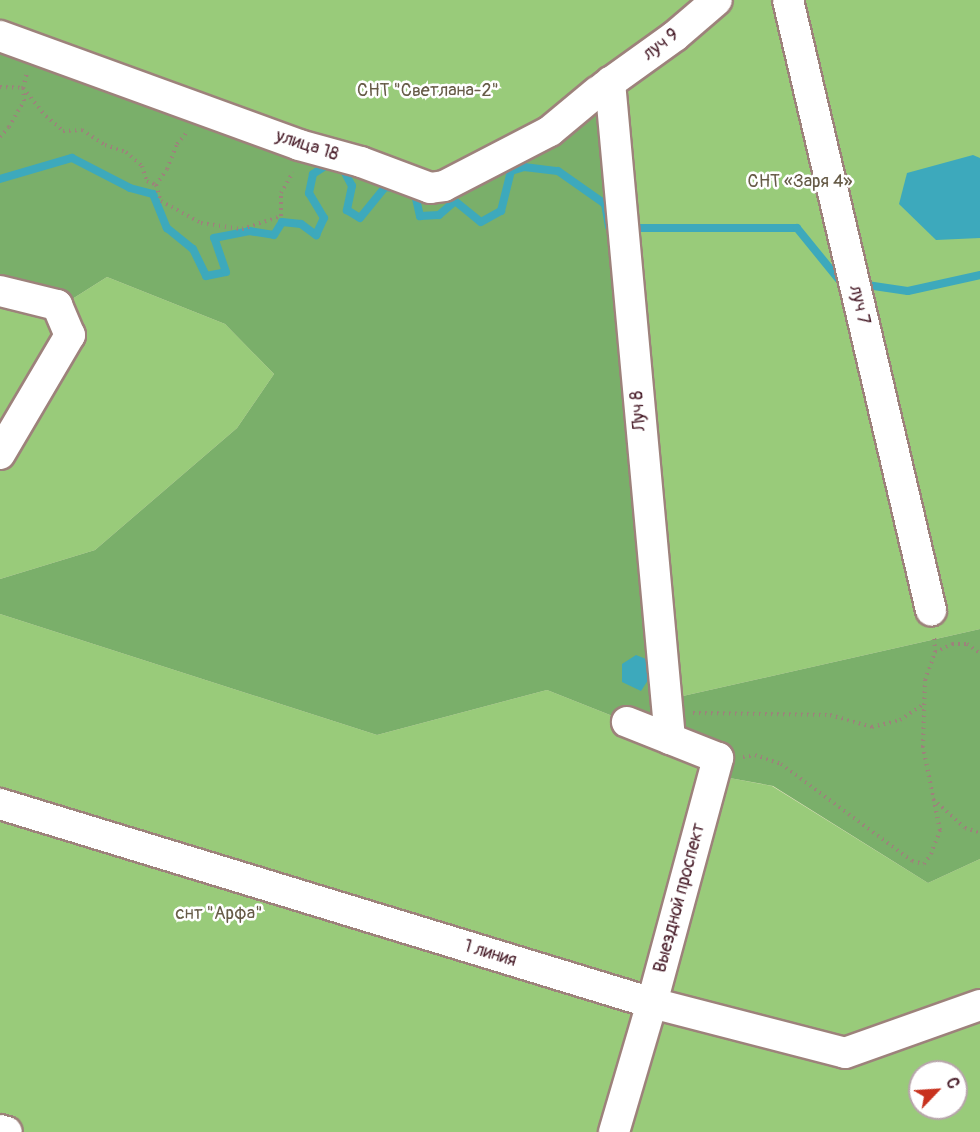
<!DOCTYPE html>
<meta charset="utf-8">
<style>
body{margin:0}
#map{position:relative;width:980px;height:1132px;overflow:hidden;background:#f0e6cb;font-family:Pangolin,sans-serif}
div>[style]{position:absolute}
.green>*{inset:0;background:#99cb7a}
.forest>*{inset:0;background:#7aaf6a}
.water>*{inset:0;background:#3da9bc}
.stream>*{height:8px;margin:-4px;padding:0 4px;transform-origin:4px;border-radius:4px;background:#3da9bc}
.path>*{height:4px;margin-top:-2px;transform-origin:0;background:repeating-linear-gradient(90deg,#9d827b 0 1.5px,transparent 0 6px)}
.roads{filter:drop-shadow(2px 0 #9d827b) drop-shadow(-2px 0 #9d827b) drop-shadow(0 2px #9d827b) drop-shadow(0 -2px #9d827b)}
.minor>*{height:30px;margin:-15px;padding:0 15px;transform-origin:15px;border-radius:15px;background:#fff}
span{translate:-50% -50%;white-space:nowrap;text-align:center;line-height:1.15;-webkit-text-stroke:5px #fff;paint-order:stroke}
.street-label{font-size:18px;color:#4a1f2b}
.park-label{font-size:18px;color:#665b47}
.north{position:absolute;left:908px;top:1060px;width:60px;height:60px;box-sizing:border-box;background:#fff;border:2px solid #b7a5aa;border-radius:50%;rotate:65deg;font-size:16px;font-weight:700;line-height:24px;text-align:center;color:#4a1f2b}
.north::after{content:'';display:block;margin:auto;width:21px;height:27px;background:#c8321e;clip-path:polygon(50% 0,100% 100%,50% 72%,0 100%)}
</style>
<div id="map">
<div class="green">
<i style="clip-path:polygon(0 0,980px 0,980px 629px,665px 700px,444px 186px,0 36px)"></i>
<i style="clip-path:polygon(107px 277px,225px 324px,274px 374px,237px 428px,95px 550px,0 579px,0 291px,58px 308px)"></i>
<i style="clip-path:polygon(evenodd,0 614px,377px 735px,547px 690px,673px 740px,714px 775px,772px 786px,928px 883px,980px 859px,980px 1132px,0 1132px,0 614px,920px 1072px,956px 1072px,956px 1108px,920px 1108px,920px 1072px)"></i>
</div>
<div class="forest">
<i style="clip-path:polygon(0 36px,430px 187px,612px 80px,665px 700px,980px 629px,980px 859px,928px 883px,773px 786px,713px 775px,673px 740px,547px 690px,377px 735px,0 614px,0 579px,95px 550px,237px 428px,274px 374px,225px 324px,107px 277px,58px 308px,0 291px)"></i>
</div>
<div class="water">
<i style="clip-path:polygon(973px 155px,980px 158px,980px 238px,936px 240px,899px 204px,907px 173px)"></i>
<i style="clip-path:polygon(636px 655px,651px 661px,650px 677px,641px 691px,622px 682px,622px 664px)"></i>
</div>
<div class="stream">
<i style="left:0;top:179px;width:75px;rotate:-16.3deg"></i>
<i style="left:72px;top:158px;width:65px;rotate:27.3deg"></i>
<i style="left:130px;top:188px;width:24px;rotate:15deg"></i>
<i style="left:153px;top:194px;width:37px;rotate:68deg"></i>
<i style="left:167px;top:228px;width:33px;rotate:39deg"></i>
<i style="left:193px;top:249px;width:30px;rotate:64deg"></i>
<i style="left:206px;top:276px;width:20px;rotate:-11deg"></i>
<i style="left:226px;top:272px;width:36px;rotate:-109deg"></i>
<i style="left:214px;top:238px;width:36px;rotate:-11deg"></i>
<i style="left:249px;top:231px;width:25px;rotate:9deg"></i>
<i style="left:274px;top:235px;width:15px;rotate:-58deg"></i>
<i style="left:282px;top:222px;width:19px;rotate:6deg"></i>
<i style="left:301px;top:224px;width:19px;rotate:36deg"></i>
<i style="left:316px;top:235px;width:19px;rotate:-65deg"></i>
<i style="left:324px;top:218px;width:29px;rotate:-121deg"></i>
<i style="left:309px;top:193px;width:19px;rotate:-78deg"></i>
<i style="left:313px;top:174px;width:20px;rotate:-33deg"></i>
<i style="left:330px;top:163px;width:14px;rotate:25deg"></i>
<i style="left:343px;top:169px;width:19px;rotate:62deg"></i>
<i style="left:352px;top:186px;width:25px;rotate:102deg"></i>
<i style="left:347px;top:210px;width:15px;rotate:32deg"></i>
<i style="left:360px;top:218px;width:40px;rotate:-51deg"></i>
<i style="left:385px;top:187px;width:9px;rotate:6deg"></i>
<i style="left:414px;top:190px;width:27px;rotate:77deg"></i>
<i style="left:420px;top:216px;width:19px;rotate:-3deg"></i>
<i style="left:439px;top:215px;width:21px;rotate:-41deg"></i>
<i style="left:455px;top:201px;width:33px;rotate:39deg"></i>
<i style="left:481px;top:222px;width:23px;rotate:-29deg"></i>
<i style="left:501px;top:211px;width:41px;rotate:-76deg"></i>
<i style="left:511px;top:171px;width:14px;rotate:-17deg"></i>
<i style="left:524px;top:167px;width:34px;rotate:7deg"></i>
<i style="left:558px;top:171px;width:57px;rotate:35.1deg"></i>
<i style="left:605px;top:204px;width:23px;rotate:80deg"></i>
<i style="left:638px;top:228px;width:159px"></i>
<i style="left:797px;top:228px;width:68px;rotate:50.9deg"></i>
<i style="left:867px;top:285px;width:41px;rotate:8.3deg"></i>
<i style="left:908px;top:291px;width:74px;rotate:-12.5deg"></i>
</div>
<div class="path">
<i style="left:0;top:87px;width:23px;rotate:2deg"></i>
<i style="left:23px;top:88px;width:36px;rotate:51deg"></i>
<i style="left:46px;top:116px;width:23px;rotate:41deg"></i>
<i style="left:63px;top:131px;width:19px;rotate:-3deg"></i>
<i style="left:82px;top:130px;width:27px;rotate:33deg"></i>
<i style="left:105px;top:145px;width:22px;rotate:18deg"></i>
<i style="left:126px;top:152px;width:21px;rotate:41deg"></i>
<i style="left:142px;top:166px;width:16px;rotate:72deg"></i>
<i style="left:147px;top:181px;width:10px;rotate:24deg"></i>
<i style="left:156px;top:185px;width:17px;rotate:73deg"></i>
<i style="left:161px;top:201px;width:46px;rotate:28.8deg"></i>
<i style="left:201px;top:223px;width:41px;rotate:8.3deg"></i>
<i style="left:242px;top:229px;width:41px;rotate:-18.4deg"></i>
<i style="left:281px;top:216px;width:23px;rotate:-90deg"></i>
<i style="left:281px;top:193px;width:24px;rotate:-60deg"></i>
<i style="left:0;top:137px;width:13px;rotate:-48deg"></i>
<i style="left:9px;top:127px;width:30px;rotate:-60deg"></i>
<i style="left:24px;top:101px;width:13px;rotate:-94deg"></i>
<i style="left:23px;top:88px;width:16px;rotate:-75deg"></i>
<i style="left:156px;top:185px;width:19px;rotate:-55deg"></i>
<i style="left:167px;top:169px;width:27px;rotate:-68deg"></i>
<i style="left:177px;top:144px;width:16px;rotate:-50deg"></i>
<i style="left:935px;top:652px;width:19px;rotate:-25deg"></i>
<i style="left:952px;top:644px;width:15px"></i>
<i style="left:967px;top:644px;width:16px;rotate:35deg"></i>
<i style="left:693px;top:713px;width:137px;rotate:0.8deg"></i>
<i style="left:830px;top:715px;width:44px;rotate:15.9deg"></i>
<i style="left:872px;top:727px;width:29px;rotate:-14deg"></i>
<i style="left:900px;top:720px;width:29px;rotate:-34deg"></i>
<i style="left:743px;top:757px;width:12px;rotate:-9deg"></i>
<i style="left:755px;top:755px;width:28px;rotate:19deg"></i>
<i style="left:781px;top:764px;width:163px;rotate:36.5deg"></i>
<i style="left:912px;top:861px;width:12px;rotate:14deg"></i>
<i style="left:924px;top:864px;width:12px;rotate:-55deg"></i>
<i style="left:931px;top:854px;width:26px;rotate:-69deg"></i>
<i style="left:940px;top:830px;width:85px;rotate:-101.6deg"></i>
<i style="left:923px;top:747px;width:67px;rotate:-88.3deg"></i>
<i style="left:925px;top:680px;width:30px;rotate:-70deg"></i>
<i style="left:935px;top:652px;width:17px;rotate:-93deg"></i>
<i style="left:933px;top:799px;width:43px;rotate:42.2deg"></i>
<i style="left:965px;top:828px;width:16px;rotate:18deg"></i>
</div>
<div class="roads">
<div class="minor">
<i style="left:788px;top:0;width:627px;rotate:76.81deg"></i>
<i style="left:0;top:36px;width:318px;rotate:20deg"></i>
<i style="left:299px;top:145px;width:64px;rotate:15.3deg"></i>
<i style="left:361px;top:162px;width:74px;rotate:20.6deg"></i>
<i style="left:430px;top:188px;width:14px;rotate:-8deg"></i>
<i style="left:444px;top:186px;width:119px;rotate:-27.4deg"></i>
<i style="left:550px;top:131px;width:62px;rotate:-39.8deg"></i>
<i style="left:610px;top:82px;width:660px;rotate:84.78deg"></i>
<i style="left:604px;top:87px;width:87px;rotate:-35.7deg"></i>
<i style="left:675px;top:36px;width:55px;rotate:-40.6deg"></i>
<i style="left:0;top:291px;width:59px;rotate:13.8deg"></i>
<i style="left:57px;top:305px;width:33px;rotate:67deg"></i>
<i style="left:70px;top:335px;width:138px;rotate:120.5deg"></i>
<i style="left:0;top:804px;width:682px;rotate:16.97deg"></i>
<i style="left:652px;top:1003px;width:199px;rotate:14.5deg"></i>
<i style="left:845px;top:1053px;width:143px;rotate:-19.6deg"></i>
<i style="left:0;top:1130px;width:7px;rotate:16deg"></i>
<i style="left:614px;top:1132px;width:134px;rotate:-73.6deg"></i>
<i style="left:652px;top:1003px;width:254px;rotate:-74.9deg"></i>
<i style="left:718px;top:758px;width:98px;rotate:-158.4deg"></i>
</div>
</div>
<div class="street-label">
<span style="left:661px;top:45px;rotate:-37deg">луч 9</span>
<span style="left:307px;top:146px;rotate:18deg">улица 18</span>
<span style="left:859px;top:305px;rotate:77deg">луч 7</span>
<span style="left:639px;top:411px;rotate:-95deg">Луч 8</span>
<span style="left:680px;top:898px;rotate:-75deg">Выездной проспект</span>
<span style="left:490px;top:954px;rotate:17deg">1 линия</span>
</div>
<div class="park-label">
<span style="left:428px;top:91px">СНТ "Светлана-2"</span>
<span style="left:800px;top:182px">СНТ «Заря 4»</span>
<span style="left:219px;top:914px">снт "Арфа"</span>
</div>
<div class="north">С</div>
</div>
